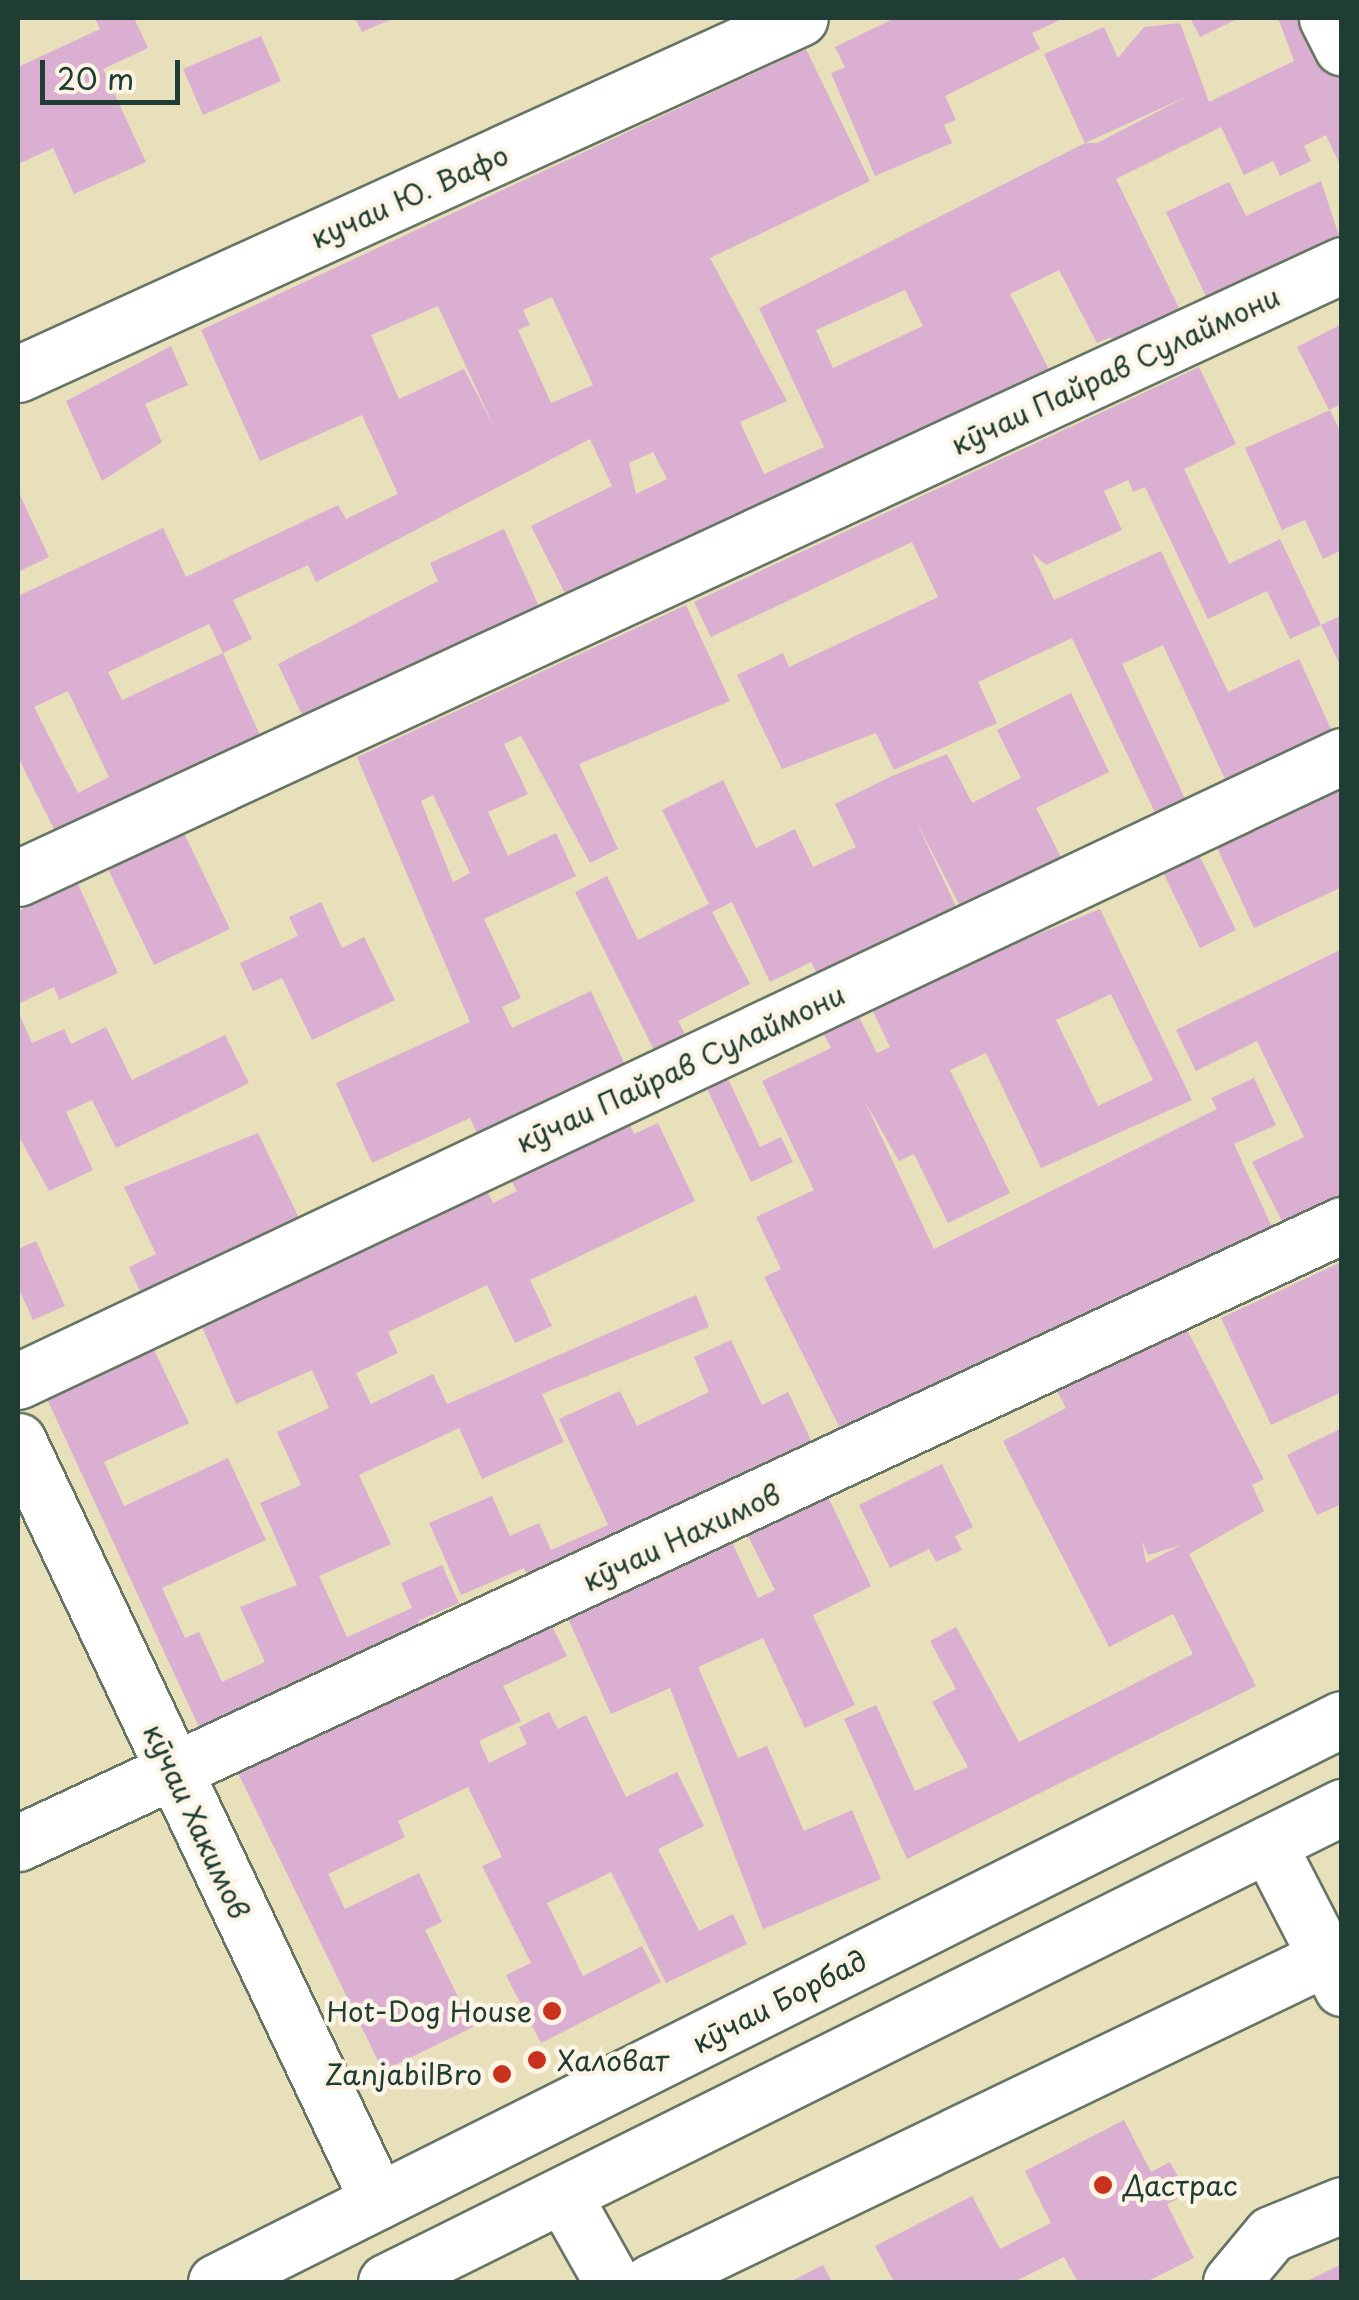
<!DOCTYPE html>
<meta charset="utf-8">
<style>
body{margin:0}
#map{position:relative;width:1359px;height:2300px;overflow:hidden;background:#e7e0bb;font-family:"Playpen Sans",sans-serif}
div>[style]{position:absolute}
.building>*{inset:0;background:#dbafd1}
.roads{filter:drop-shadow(2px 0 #657663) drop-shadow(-2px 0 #657663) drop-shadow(0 2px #657663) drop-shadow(0 -2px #657663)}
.minor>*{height:55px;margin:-27.5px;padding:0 27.5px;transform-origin:27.5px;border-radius:27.5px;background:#fff}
.major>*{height:55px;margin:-27.5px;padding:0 27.5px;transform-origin:27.5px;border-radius:27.5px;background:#fff}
.dots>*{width:28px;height:28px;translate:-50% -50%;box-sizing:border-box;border:5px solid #fcf5e5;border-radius:50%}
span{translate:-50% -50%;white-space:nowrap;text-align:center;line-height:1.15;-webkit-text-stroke:9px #fcf5e5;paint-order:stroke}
.street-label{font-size:28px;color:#1f3d34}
.poi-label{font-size:28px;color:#1f3d34}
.right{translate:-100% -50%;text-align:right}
.left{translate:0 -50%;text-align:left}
.frame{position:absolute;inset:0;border:20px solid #1f3d34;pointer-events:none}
.scale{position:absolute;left:40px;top:60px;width:140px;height:45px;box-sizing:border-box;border:5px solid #1f3d34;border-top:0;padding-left:12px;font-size:30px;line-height:35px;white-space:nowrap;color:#1f3d34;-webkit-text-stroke:8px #fcf5e5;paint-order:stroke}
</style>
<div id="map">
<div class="building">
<i style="clip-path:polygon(95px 18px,134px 18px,148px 48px,103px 69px,146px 162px,74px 194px,53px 148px,18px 164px,18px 67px,100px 29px)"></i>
<i style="clip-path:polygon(355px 18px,394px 18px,362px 32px)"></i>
<i style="clip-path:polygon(895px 18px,1064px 18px,1032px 33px,1040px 49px,945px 96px,956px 120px,944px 125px,952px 143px,875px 176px,831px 73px,845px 67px,835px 47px)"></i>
<i style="clip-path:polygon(1190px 18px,1239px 18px,1200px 37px)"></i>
<i style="clip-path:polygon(evenodd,1278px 18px,1323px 18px,1342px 69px,1342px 169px,1326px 135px,1304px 146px,1311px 161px,1280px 176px,1273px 161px,1244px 175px,1221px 127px,1116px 179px,1181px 312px,1121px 360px,1111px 337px,1097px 343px,1059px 270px,1010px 294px,1056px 383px,574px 611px,531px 526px,612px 486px,590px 439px,316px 582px,308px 565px,233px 600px,252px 639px,223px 653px,209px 624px,108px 672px,122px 700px,223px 653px,267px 751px,63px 847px,18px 757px,18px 596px,163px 528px,186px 577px,338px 505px,346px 519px,398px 494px,362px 415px,260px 461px,201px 330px,806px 49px,870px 181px,710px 258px,787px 401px,740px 422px,764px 474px,824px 447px,759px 308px,1085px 143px,1044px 54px,1104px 27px,1118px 58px,1144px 27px,1180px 23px,1209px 102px,1294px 61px,1278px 18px,1190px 95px,1097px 143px,1085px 143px,1190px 95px,1278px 18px,905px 290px,923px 326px,833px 368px,816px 330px,905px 290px,1278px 18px,552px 297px,593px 385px,551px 403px,518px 330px,530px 325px,523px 310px,552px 297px,1278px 18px,438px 306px,495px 429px,464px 369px,399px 399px,371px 335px,438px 306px,1278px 18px,653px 452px,667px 479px,636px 494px,629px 463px,653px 452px,1278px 18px,68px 691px,109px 777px,78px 793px,34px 707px,68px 691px)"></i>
<i style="clip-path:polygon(261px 36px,281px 81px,203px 115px,183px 69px)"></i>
<i style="clip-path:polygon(1321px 181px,1342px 245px,1211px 307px,1166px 212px,1229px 182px,1246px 216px)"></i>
<i style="clip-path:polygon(1342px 324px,1342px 404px,1329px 410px,1297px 347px)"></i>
<i style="clip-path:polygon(171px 346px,188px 385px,145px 404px,162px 442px,102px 481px,66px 401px)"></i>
<i style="clip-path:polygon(1199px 367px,1236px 444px,1184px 469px,1229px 564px,1280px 539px,1321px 625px,1290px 639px,1267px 591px,1208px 619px,1145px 487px,1133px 492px,1128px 480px,1104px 491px,1122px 530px,1046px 565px,1032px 553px,1054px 600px,1161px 551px,1228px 692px,1299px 659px,1336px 740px,1230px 790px,1163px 645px,1122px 664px,1189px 807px,1159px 821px,1072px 638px,978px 682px,997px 723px,894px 770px,876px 733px,782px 769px,737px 675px,783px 653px,789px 667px,938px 597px,912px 542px,711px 637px,694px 602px)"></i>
<i style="clip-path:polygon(1330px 410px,1342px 435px,1342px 550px,1323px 559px,1305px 520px,1282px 530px,1245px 448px)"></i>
<i style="clip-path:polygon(18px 491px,49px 557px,18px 572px)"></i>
<i style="clip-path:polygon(504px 529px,547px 624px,311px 734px,278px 664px,438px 581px,430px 563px)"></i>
<i style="clip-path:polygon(evenodd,686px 605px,730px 701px,579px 764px,618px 849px,590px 863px,521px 736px,504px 744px,528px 794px,488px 812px,508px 856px,556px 833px,576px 876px,484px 919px,521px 998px,502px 1007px,512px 1028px,591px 991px,629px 1073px,480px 1140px,470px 1118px,372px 1163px,336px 1083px,470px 1022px,357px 757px,686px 605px,433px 795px,470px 873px,453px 882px,421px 801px,433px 795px)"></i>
<i style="clip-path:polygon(1342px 615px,1342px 669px,1321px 625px)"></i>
<i style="clip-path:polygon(1071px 693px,1109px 772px,1036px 808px,1063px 861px,963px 912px,915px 819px,959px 913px,820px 980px,811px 962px,770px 982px,732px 902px,712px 912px,750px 984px,678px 1021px,689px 1042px,658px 1058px,575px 892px,607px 876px,638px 940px,709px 904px,662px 810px,723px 780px,756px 848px,795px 829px,813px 867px,856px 847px,835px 804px,892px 776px,947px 754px,972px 803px,1021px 778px,997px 730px)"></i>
<i style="clip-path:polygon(1342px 772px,1342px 887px,1254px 928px,1214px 841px)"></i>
<i style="clip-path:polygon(184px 833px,230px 929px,154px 965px,108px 869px)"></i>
<i style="clip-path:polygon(1193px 843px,1236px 930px,1200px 948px,1157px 860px)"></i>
<i style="clip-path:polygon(78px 884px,118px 973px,59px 1000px,54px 987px,18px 1004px,18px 911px)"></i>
<i style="clip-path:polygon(321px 902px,342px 948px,364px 937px,395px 1000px,312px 1040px,282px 978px,253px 991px,240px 963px,298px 936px,289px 917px)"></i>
<i style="clip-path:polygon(evenodd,1100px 909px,1192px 1100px,1041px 1168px,986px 1053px,950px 1070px,1010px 1193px,948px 1223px,914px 1154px,899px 1161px,864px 1100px,934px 1249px,1217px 1109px,1211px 1098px,1254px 1078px,1276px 1125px,1234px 1144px,1281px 1247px,850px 1448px,764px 1277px,781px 1269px,756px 1217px,814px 1190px,762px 1081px,831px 1048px,818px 1023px,853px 1005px,877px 1053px,890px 1047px,869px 1003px,1100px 909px,1111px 994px,1153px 1080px,1098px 1106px,1056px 1020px,1111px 994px)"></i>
<i style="clip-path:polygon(1342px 949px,1342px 1216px,1292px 1241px,1252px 1162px,1304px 1137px,1257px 1041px,1196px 1071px,1176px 1030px)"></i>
<i style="clip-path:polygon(18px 1011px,32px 1043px,64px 1029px,71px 1044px,106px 1027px,132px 1080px,225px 1035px,249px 1083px,116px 1148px,92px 1100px,66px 1112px,93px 1170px,49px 1191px,18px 1135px)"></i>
<i style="clip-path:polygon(724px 1070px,760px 1147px,781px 1137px,793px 1162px,751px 1182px,703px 1080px)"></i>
<i style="clip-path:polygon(623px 1110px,634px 1134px,658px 1123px,695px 1201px,530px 1280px,552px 1326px,515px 1343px,487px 1285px,388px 1332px,398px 1353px,356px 1373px,371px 1404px,433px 1374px,447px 1404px,696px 1295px,709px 1327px,542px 1394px,564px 1442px,482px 1479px,459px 1428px,359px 1475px,391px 1544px,319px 1576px,347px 1637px,412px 1608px,401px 1583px,442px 1565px,459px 1603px,418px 1621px,426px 1640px,205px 1740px,41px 1386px,148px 1337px,189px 1423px,104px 1462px,124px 1506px,228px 1458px,266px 1540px,162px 1588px,185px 1638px,199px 1632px,222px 1682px,265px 1662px,240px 1607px,297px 1585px,260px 1503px,301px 1485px,277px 1432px,329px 1408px,312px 1370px,236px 1404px,199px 1320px,484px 1185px,493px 1203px,517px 1191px,504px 1167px)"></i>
<i style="clip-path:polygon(258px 1133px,301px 1222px,143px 1298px,129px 1267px,156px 1254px,124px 1187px)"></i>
<i style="clip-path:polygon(36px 1241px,65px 1306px,33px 1320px,18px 1287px,18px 1249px)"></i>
<i style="clip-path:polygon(1339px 1263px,1342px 1392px,1271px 1425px,1221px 1318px)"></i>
<i style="clip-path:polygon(evenodd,1184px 1324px,1264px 1479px,1252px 1485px,1264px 1511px,1189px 1554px,1256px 1686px,907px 1859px,844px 1719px,876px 1705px,915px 1791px,968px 1767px,932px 1702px,956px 1689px,930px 1641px,956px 1627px,1019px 1742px,1193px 1654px,1173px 1614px,1109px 1647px,1003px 1441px,1066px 1408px,1056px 1389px,1184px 1324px,1142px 1541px,1148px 1555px,1181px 1545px,1146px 1563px,1142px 1541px)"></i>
<i style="clip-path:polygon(731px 1340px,762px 1405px,788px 1392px,820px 1459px,535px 1591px,524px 1568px,461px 1595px,429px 1523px,492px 1496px,510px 1536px,539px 1523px,551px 1550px,608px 1525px,559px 1419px,620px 1391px,637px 1426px,709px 1392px,694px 1357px)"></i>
<i style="clip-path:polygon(1342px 1428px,1342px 1504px,1317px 1515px,1287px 1455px)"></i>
<i style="clip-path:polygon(942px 1464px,973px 1527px,955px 1536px,962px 1550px,936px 1562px,929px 1549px,890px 1568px,859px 1505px)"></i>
<i style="clip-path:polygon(827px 1495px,871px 1586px,813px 1615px,855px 1705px,805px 1728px,763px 1638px,698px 1667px,738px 1758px,767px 1746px,804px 1831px,852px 1810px,881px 1879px,763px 1929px,670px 1688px,611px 1714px,565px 1612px,730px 1538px,758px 1598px,775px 1590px,747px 1534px)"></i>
<i style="clip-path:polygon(548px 1618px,567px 1656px,503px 1686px,521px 1721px,479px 1741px,489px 1763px,527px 1744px,519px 1727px,549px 1712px,558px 1729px,586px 1715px,626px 1797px,677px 1772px,704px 1826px,658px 1849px,699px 1931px,733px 1914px,747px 1944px,666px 1983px,611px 1872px,595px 1880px,547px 1903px,583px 1976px,642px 1946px,661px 1982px,541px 2043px,506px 1975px,531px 1963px,482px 1866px,502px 1857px,468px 1787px,398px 1821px,405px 1837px,328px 1874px,345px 1909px,419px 1873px,442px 1922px,425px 1930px,473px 2027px,383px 2071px,238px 1773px)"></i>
<i style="clip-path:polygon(1124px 2120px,1151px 2172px,1170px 2162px,1187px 2194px,1167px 2204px,1194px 2258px,1146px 2282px,1078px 2282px,1064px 2257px,1014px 2282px,894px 2282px,875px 2246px,972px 2196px,1000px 2249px,1051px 2223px,1025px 2171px)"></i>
<i style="clip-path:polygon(1342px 2264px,1342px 2282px,1305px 2282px)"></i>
<i style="clip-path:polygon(823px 2265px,832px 2282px,790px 2282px)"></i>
</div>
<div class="roads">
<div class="minor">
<i style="left:1327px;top:18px;width:33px;rotate:63deg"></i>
<i style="left:18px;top:374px;width:859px;rotate:-24.48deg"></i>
<i style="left:18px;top:878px;width:1459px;rotate:-24.84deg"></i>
<i style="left:18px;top:1381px;width:1464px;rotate:-25.27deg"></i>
<i style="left:18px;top:1441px;width:841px;rotate:64.65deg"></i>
<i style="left:18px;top:1843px;width:1461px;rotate:-25.02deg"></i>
<i style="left:1268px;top:1844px;width:162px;rotate:62.8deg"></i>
<i style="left:563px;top:2195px;width:100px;rotate:60.6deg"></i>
<i style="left:651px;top:2282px;width:748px;rotate:-25.67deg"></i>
<i style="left:1231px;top:2282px;width:62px;rotate:-50.2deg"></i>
<i style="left:1271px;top:2234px;width:77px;rotate:-22.2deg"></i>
</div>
<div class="major">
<i style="left:216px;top:2282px;width:1259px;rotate:-26.57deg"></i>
<i style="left:386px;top:2282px;width:1068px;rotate:-26.42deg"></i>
</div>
</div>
<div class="dots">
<i style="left:552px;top:2011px;background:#c8321e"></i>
<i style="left:537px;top:2060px;background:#c8321e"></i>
<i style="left:502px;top:2074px;background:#c8321e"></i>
<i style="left:1103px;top:2185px;background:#c8321e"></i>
</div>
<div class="street-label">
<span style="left:409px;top:196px;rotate:-24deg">кучаи Ю. Вафо</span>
<span style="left:1115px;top:370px;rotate:-25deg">кӯчаи Пайрав Сулаймони</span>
<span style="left:680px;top:1068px;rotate:-25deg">кӯчаи Пайрав Сулаймони</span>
<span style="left:681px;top:1537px;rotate:-25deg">кӯчаи Нахимов</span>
<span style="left:197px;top:1821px;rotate:65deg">кӯчаи Хакимов</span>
<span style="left:779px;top:2001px;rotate:-27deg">кӯчаи Борбад</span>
</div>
<div class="poi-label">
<span class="right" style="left:532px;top:2011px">Hot-Dog House</span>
<span class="left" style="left:557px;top:2060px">Халоват</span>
<span class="right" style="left:482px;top:2074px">ZanjabilBro</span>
<span class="left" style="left:1123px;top:2185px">Дастрас</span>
</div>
<div class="frame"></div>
<div class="scale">20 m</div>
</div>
